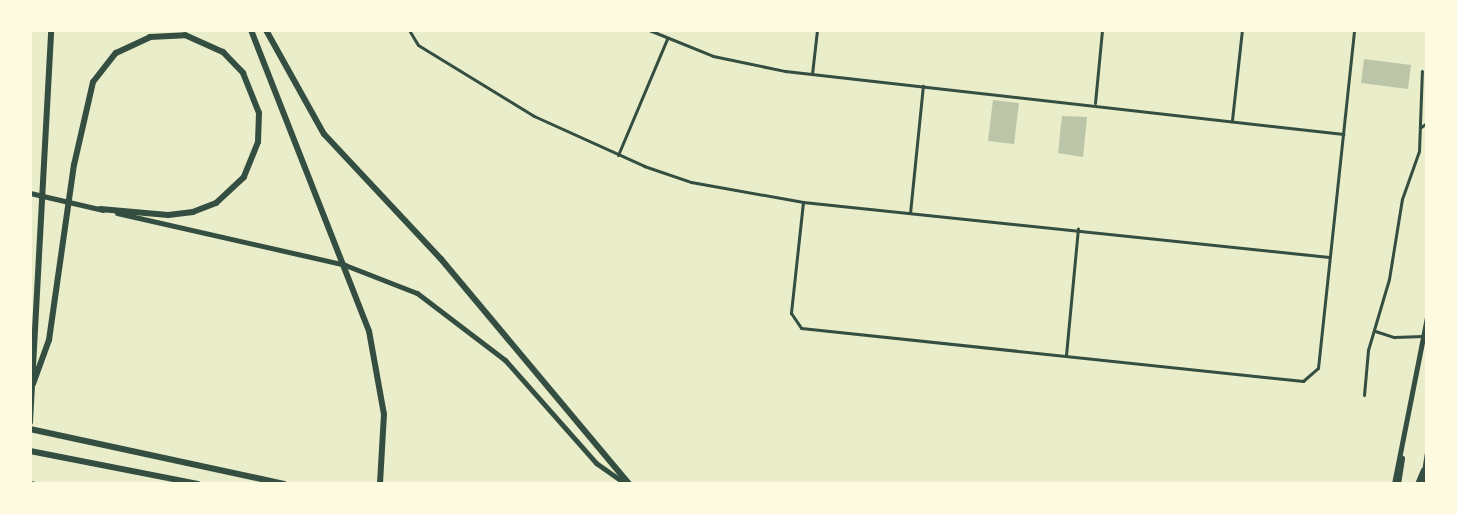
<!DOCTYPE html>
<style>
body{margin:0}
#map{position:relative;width:1457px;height:514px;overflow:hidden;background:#e9edc9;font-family:Figtree,sans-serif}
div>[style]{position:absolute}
.building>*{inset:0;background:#bcc5a7}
.minor>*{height:3px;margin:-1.5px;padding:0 1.5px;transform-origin:1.5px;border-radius:1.5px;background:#344e41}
.secondary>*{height:4.5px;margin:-2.25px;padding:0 2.25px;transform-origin:2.25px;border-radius:2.25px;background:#344e41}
.primary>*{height:5px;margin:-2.5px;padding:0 2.5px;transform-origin:2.5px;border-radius:2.5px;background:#344e41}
.motorway>*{height:6px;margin:-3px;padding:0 3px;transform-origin:3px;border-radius:3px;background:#344e41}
span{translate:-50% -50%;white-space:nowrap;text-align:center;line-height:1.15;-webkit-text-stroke:4.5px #fefae0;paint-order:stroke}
.frame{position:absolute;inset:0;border:32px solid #fefae0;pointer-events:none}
</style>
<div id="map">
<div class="building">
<i style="clip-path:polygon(1364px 59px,1411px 65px,1408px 89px,1361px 83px)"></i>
<i style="clip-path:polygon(993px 100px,1019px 103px,1014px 144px,988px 141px)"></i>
<i style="clip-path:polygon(1062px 116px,1087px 117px,1083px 157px,1058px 153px)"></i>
</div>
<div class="minor">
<i style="left:409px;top:30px;width:17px;rotate:59deg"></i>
<i style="left:418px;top:45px;width:136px;rotate:31.5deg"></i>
<i style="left:534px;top:116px;width:121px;rotate:24.4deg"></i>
<i style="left:644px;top:166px;width:50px;rotate:18.8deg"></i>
<i style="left:691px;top:182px;width:114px;rotate:10.1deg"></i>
<i style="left:803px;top:202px;width:529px;rotate:5.97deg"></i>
<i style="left:649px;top:30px;width:69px;rotate:22.1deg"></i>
<i style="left:713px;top:56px;width:74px;rotate:11.8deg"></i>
<i style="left:785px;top:71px;width:562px;rotate:6.44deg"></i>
<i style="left:812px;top:74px;width:44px;rotate:-83.5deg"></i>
<i style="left:1095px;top:103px;width:73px;rotate:-84.5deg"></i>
<i style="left:1232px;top:120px;width:91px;rotate:-83.7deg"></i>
<i style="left:1421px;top:127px;width:7px;rotate:-34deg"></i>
<i style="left:618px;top:155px;width:126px;rotate:-67.1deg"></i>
<i style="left:803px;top:202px;width:112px;rotate:96.2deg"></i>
<i style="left:791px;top:313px;width:18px;rotate:56deg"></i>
<i style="left:801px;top:328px;width:505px;rotate:6.03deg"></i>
<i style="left:1303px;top:381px;width:20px;rotate:-41deg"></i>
<i style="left:1318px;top:368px;width:340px;rotate:-83.9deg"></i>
<i style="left:910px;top:213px;width:128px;rotate:-84.2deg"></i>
<i style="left:1375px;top:331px;width:20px;rotate:18deg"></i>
<i style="left:1394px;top:337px;width:29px;rotate:-2deg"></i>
<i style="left:1066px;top:355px;width:127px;rotate:-84.6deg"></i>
<i style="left:1364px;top:395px;width:45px;rotate:-84.9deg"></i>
<i style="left:1368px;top:350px;width:74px;rotate:-73.5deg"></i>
<i style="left:1389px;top:279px;width:81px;rotate:-80.8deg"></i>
<i style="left:1402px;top:199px;width:51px;rotate:-70.5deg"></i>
<i style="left:1419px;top:151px;width:80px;rotate:-87.9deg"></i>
</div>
<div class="secondary">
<i style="left:1394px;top:484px;width:170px;rotate:-78.8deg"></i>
<i style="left:1398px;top:484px;width:26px;rotate:-81deg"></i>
<i style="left:1417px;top:484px;width:15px;rotate:-67deg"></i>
<i style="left:1422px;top:484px;width:30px;rotate:-81deg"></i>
</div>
<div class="primary">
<i style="left:30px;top:193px;width:75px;rotate:13.1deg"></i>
<i style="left:117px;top:213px;width:234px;rotate:12.8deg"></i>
<i style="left:345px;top:265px;width:77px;rotate:21.3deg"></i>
<i style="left:417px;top:293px;width:111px;rotate:37.3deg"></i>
<i style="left:505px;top:360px;width:137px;rotate:48.5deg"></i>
<i style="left:596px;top:463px;width:37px;rotate:35deg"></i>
<i style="left:30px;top:483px;width:5px;rotate:11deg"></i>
</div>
<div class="motorway">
<i style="left:251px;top:30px;width:323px;rotate:68.6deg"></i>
<i style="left:369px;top:331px;width:84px;rotate:79.8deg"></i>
<i style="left:384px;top:414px;width:70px;rotate:93.3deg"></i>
<i style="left:266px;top:30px;width:119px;rotate:60.9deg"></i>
<i style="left:324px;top:134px;width:171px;rotate:46.9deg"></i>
<i style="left:441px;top:259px;width:293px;rotate:50.1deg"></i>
<i style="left:33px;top:384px;width:47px;rotate:-70deg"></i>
<i style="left:49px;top:340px;width:177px;rotate:-81.9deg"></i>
<i style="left:74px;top:165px;width:85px;rotate:-77.1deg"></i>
<i style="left:93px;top:82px;width:37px;rotate:-52deg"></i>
<i style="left:116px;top:53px;width:38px;rotate:-25deg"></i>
<i style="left:150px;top:37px;width:35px;rotate:-3deg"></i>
<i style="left:185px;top:35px;width:42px;rotate:24.1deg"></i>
<i style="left:223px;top:52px;width:29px;rotate:46deg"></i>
<i style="left:243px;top:73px;width:43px;rotate:68.2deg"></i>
<i style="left:259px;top:113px;width:29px;rotate:92deg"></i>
<i style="left:258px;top:142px;width:38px;rotate:112deg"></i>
<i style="left:244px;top:177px;width:38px;rotate:137deg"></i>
<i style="left:216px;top:203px;width:25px;rotate:159deg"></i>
<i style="left:193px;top:212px;width:25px;rotate:173deg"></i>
<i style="left:168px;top:215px;width:68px;rotate:-175deg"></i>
<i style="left:30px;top:422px;width:393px;rotate:-86.9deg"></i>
<i style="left:30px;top:429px;width:260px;rotate:12.2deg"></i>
<i style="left:30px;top:451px;width:171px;rotate:11.1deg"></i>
</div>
<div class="frame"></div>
</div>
